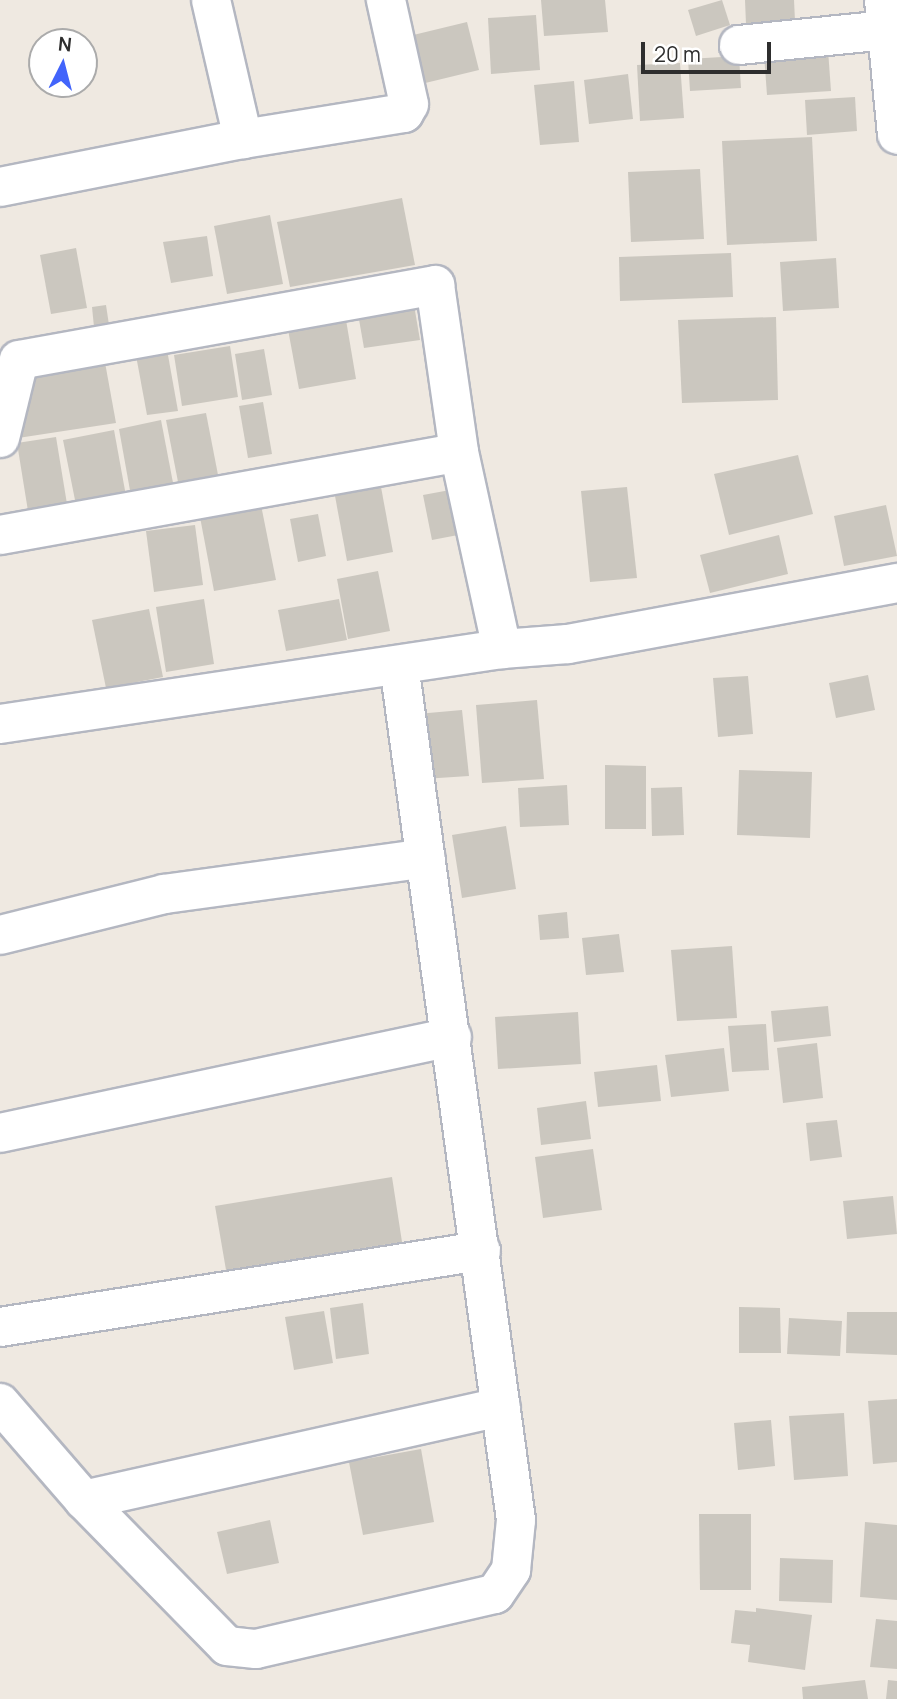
<!DOCTYPE html>
<style>
body{margin:0}
#map{position:relative;width:897px;height:1699px;overflow:hidden;background:#efe9e1;font-family:Manrope,sans-serif}
div>[style]{position:absolute}
.building>*{inset:0;background:#cbc7bf}
.roads{filter:drop-shadow(2px 0 #b4b7c1) drop-shadow(-2px 0 #b4b7c1) drop-shadow(0 2px #b4b7c1) drop-shadow(0 -2px #b4b7c1)}
.minor>*{height:38px;margin:-19px;padding:0 19px;transform-origin:19px;border-radius:19px;background:#fff}
span{translate:-50% -50%;white-space:nowrap;text-align:center;line-height:1.15;-webkit-text-stroke:6px #fff;paint-order:stroke}
.north{position:absolute;left:28px;top:28px;width:70px;height:70px;box-sizing:border-box;background:#fff;border:2px solid #ababab;border-radius:50%;rotate:6deg;font-size:19px;font-weight:700;line-height:28px;text-align:center;color:#2e2e2e}
.north::after{content:'';display:block;margin:auto;width:24px;height:32px;background:#4264fb;clip-path:polygon(50% 0,100% 100%,50% 72%,0 100%)}
.scale{position:absolute;left:641px;top:42px;width:130px;height:32px;box-sizing:border-box;border:4px solid #2e2e2e;border-top:0;padding-left:9px;font-size:21px;line-height:24px;white-space:nowrap;color:#2e2e2e;-webkit-text-stroke:5px #fff;paint-order:stroke}
</style>
<div id="map">
<div class="building">
<i style="clip-path:polygon(541px 0,605px 0,608px 32px,544px 36px)"></i>
<i style="clip-path:polygon(722px 0,730px 25px,696px 36px,688px 10px)"></i>
<i style="clip-path:polygon(745px 0,794px 0,795px 21px,746px 24px)"></i>
<i style="clip-path:polygon(536px 15px,540px 70px,491px 74px,488px 18px)"></i>
<i style="clip-path:polygon(467px 22px,479px 70px,417px 85px,405px 37px)"></i>
<i style="clip-path:polygon(828px 50px,831px 91px,767px 95px,764px 54px)"></i>
<i style="clip-path:polygon(739px 56px,741px 88px,690px 91px,688px 59px)"></i>
<i style="clip-path:polygon(680px 63px,684px 118px,640px 121px,637px 65px)"></i>
<i style="clip-path:polygon(628px 74px,633px 119px,589px 124px,584px 80px)"></i>
<i style="clip-path:polygon(574px 81px,579px 142px,540px 145px,534px 85px)"></i>
<i style="clip-path:polygon(855px 97px,857px 131px,807px 135px,805px 100px)"></i>
<i style="clip-path:polygon(812px 137px,817px 241px,727px 245px,722px 141px)"></i>
<i style="clip-path:polygon(700px 169px,704px 239px,631px 242px,628px 172px)"></i>
<i style="clip-path:polygon(402px 198px,415px 265px,290px 287px,277px 222px)"></i>
<i style="clip-path:polygon(270px 215px,283px 284px,227px 294px,214px 226px)"></i>
<i style="clip-path:polygon(207px 236px,213px 276px,171px 283px,163px 242px)"></i>
<i style="clip-path:polygon(76px 248px,87px 308px,51px 314px,40px 255px)"></i>
<i style="clip-path:polygon(731px 253px,733px 297px,620px 301px,619px 257px)"></i>
<i style="clip-path:polygon(836px 258px,839px 308px,783px 311px,780px 262px)"></i>
<i style="clip-path:polygon(413px 299px,420px 340px,364px 348px,357px 308px)"></i>
<i style="clip-path:polygon(106px 305px,109px 325px,94px 327px,92px 307px)"></i>
<i style="clip-path:polygon(345px 314px,356px 379px,299px 389px,287px 324px)"></i>
<i style="clip-path:polygon(776px 317px,778px 400px,682px 403px,678px 320px)"></i>
<i style="clip-path:polygon(166px 344px,178px 411px,147px 415px,135px 350px)"></i>
<i style="clip-path:polygon(230px 346px,238px 397px,182px 406px,174px 355px)"></i>
<i style="clip-path:polygon(264px 349px,272px 395px,242px 400px,235px 354px)"></i>
<i style="clip-path:polygon(104px 357px,116px 423px,18px 438px,30px 371px)"></i>
<i style="clip-path:polygon(263px 402px,272px 454px,248px 458px,239px 406px)"></i>
<i style="clip-path:polygon(206px 413px,219px 480px,179px 487px,166px 420px)"></i>
<i style="clip-path:polygon(161px 420px,174px 488px,131px 496px,119px 429px)"></i>
<i style="clip-path:polygon(114px 430px,126px 496px,76px 505px,63px 440px)"></i>
<i style="clip-path:polygon(56px 437px,67px 504px,28px 511px,17px 443px)"></i>
<i style="clip-path:polygon(798px 455px,813px 514px,729px 535px,714px 474px)"></i>
<i style="clip-path:polygon(381px 487px,393px 552px,347px 561px,335px 496px)"></i>
<i style="clip-path:polygon(627px 487px,637px 578px,590px 582px,581px 491px)"></i>
<i style="clip-path:polygon(450px 490px,458px 535px,432px 540px,423px 495px)"></i>
<i style="clip-path:polygon(261px 505px,276px 580px,214px 591px,200px 517px)"></i>
<i style="clip-path:polygon(886px 505px,897px 556px,844px 566px,834px 516px)"></i>
<i style="clip-path:polygon(318px 514px,326px 556px,298px 562px,290px 519px)"></i>
<i style="clip-path:polygon(195px 525px,203px 585px,154px 592px,146px 531px)"></i>
<i style="clip-path:polygon(779px 535px,788px 574px,710px 593px,700px 555px)"></i>
<i style="clip-path:polygon(378px 571px,390px 631px,348px 639px,337px 579px)"></i>
<i style="clip-path:polygon(204px 599px,214px 664px,166px 672px,156px 607px)"></i>
<i style="clip-path:polygon(339px 599px,347px 640px,286px 651px,278px 610px)"></i>
<i style="clip-path:polygon(149px 609px,163px 677px,106px 688px,92px 620px)"></i>
<i style="clip-path:polygon(868px 675px,875px 710px,836px 718px,829px 683px)"></i>
<i style="clip-path:polygon(748px 676px,753px 734px,718px 737px,713px 678px)"></i>
<i style="clip-path:polygon(537px 700px,544px 779px,482px 783px,476px 705px)"></i>
<i style="clip-path:polygon(462px 710px,469px 776px,423px 779px,417px 714px)"></i>
<i style="clip-path:polygon(605px 765px,646px 766px,646px 829px,605px 829px)"></i>
<i style="clip-path:polygon(739px 770px,812px 772px,810px 838px,737px 835px)"></i>
<i style="clip-path:polygon(567px 785px,569px 825px,520px 827px,518px 788px)"></i>
<i style="clip-path:polygon(682px 787px,684px 835px,652px 836px,651px 788px)"></i>
<i style="clip-path:polygon(506px 826px,516px 889px,462px 898px,452px 835px)"></i>
<i style="clip-path:polygon(567px 912px,569px 938px,540px 940px,538px 915px)"></i>
<i style="clip-path:polygon(619px 934px,624px 972px,586px 975px,582px 938px)"></i>
<i style="clip-path:polygon(732px 946px,737px 1018px,677px 1021px,671px 950px)"></i>
<i style="clip-path:polygon(828px 1006px,831px 1036px,774px 1042px,771px 1011px)"></i>
<i style="clip-path:polygon(578px 1012px,581px 1064px,498px 1069px,495px 1017px)"></i>
<i style="clip-path:polygon(766px 1024px,769px 1070px,732px 1072px,728px 1026px)"></i>
<i style="clip-path:polygon(817px 1043px,823px 1098px,783px 1103px,777px 1048px)"></i>
<i style="clip-path:polygon(724px 1048px,729px 1091px,671px 1097px,665px 1055px)"></i>
<i style="clip-path:polygon(657px 1065px,661px 1101px,598px 1107px,594px 1072px)"></i>
<i style="clip-path:polygon(586px 1101px,591px 1139px,541px 1145px,537px 1108px)"></i>
<i style="clip-path:polygon(837px 1120px,842px 1157px,810px 1161px,806px 1123px)"></i>
<i style="clip-path:polygon(593px 1149px,602px 1210px,543px 1218px,535px 1157px)"></i>
<i style="clip-path:polygon(392px 1177px,402px 1242px,226px 1270px,215px 1206px)"></i>
<i style="clip-path:polygon(893px 1196px,897px 1234px,847px 1239px,843px 1201px)"></i>
<i style="clip-path:polygon(363px 1303px,369px 1354px,336px 1359px,330px 1308px)"></i>
<i style="clip-path:polygon(739px 1307px,780px 1308px,781px 1353px,739px 1353px)"></i>
<i style="clip-path:polygon(324px 1311px,333px 1363px,294px 1370px,285px 1317px)"></i>
<i style="clip-path:polygon(847px 1312px,897px 1312px,897px 1355px,846px 1353px)"></i>
<i style="clip-path:polygon(789px 1318px,842px 1321px,840px 1356px,787px 1354px)"></i>
<i style="clip-path:polygon(897px 1399px,897px 1462px,873px 1464px,868px 1401px)"></i>
<i style="clip-path:polygon(844px 1413px,848px 1476px,794px 1480px,789px 1416px)"></i>
<i style="clip-path:polygon(771px 1420px,775px 1466px,738px 1470px,734px 1423px)"></i>
<i style="clip-path:polygon(421px 1449px,434px 1522px,363px 1535px,349px 1462px)"></i>
<i style="clip-path:polygon(699px 1514px,751px 1514px,751px 1590px,700px 1590px)"></i>
<i style="clip-path:polygon(270px 1520px,279px 1563px,227px 1574px,217px 1532px)"></i>
<i style="clip-path:polygon(865px 1522px,897px 1525px,897px 1600px,860px 1597px)"></i>
<i style="clip-path:polygon(780px 1558px,833px 1560px,832px 1603px,779px 1601px)"></i>
<i style="clip-path:polygon(756px 1608px,812px 1615px,805px 1670px,748px 1662px,750px 1645px,731px 1643px,735px 1610px,756px 1612px)"></i>
<i style="clip-path:polygon(876px 1619px,897px 1621px,897px 1669px,870px 1667px)"></i>
<i style="clip-path:polygon(865px 1680px,868px 1699px,803px 1699px,802px 1687px)"></i>
<i style="clip-path:polygon(888px 1680px,897px 1681px,897px 1699px,886px 1699px)"></i>
</div>
<div class="roads">
<div class="minor">
<i style="left:211px;top:0;width:143px;rotate:77deg"></i>
<i style="left:884px;top:0;width:135px;rotate:84.5deg"></i>
<i style="left:739px;top:45px;width:149px;rotate:-5.8deg"></i>
<i style="left:0;top:187px;width:248px;rotate:-11.2deg"></i>
<i style="left:243px;top:139px;width:163px;rotate:-9.2deg"></i>
<i style="left:404px;top:113px;width:10px;rotate:-61deg"></i>
<i style="left:409px;top:104px;width:107px;rotate:-102.5deg"></i>
<i style="left:0;top:438px;width:80px;rotate:-76.3deg"></i>
<i style="left:19px;top:360px;width:423px;rotate:-10.2deg"></i>
<i style="left:435px;top:285px;width:169px;rotate:81.8deg"></i>
<i style="left:459px;top:452px;width:202px;rotate:77.7deg"></i>
<i style="left:0;top:535px;width:466px;rotate:-10.2deg"></i>
<i style="left:0;top:724px;width:508px;rotate:-8.5deg"></i>
<i style="left:502px;top:649px;width:66px;rotate:-4.3deg"></i>
<i style="left:568px;top:644px;width:335px;rotate:-10.5deg"></i>
<i style="left:0;top:935px;width:169px;rotate:-14deg"></i>
<i style="left:164px;top:894px;width:264px;rotate:-7.8deg"></i>
<i style="left:0;top:1133px;width:462px;rotate:-12deg"></i>
<i style="left:0;top:1327px;width:487px;rotate:-9deg"></i>
<i style="left:0;top:1403px;width:128px;rotate:49.1deg"></i>
<i style="left:84px;top:1500px;width:204px;rotate:45.6deg"></i>
<i style="left:227px;top:1646px;width:29px;rotate:6deg"></i>
<i style="left:256px;top:1649px;width:245px;rotate:-13deg"></i>
<i style="left:495px;top:1594px;width:29px;rotate:-56deg"></i>
<i style="left:511px;top:1570px;width:50px;rotate:-84.3deg"></i>
<i style="left:516px;top:1520px;width:863px;rotate:-97.79deg"></i>
<i style="left:84px;top:1500px;width:427px;rotate:-12.6deg"></i>
</div>
</div>
<div class="north">N</div>
<div class="scale">20 m</div>
</div>
